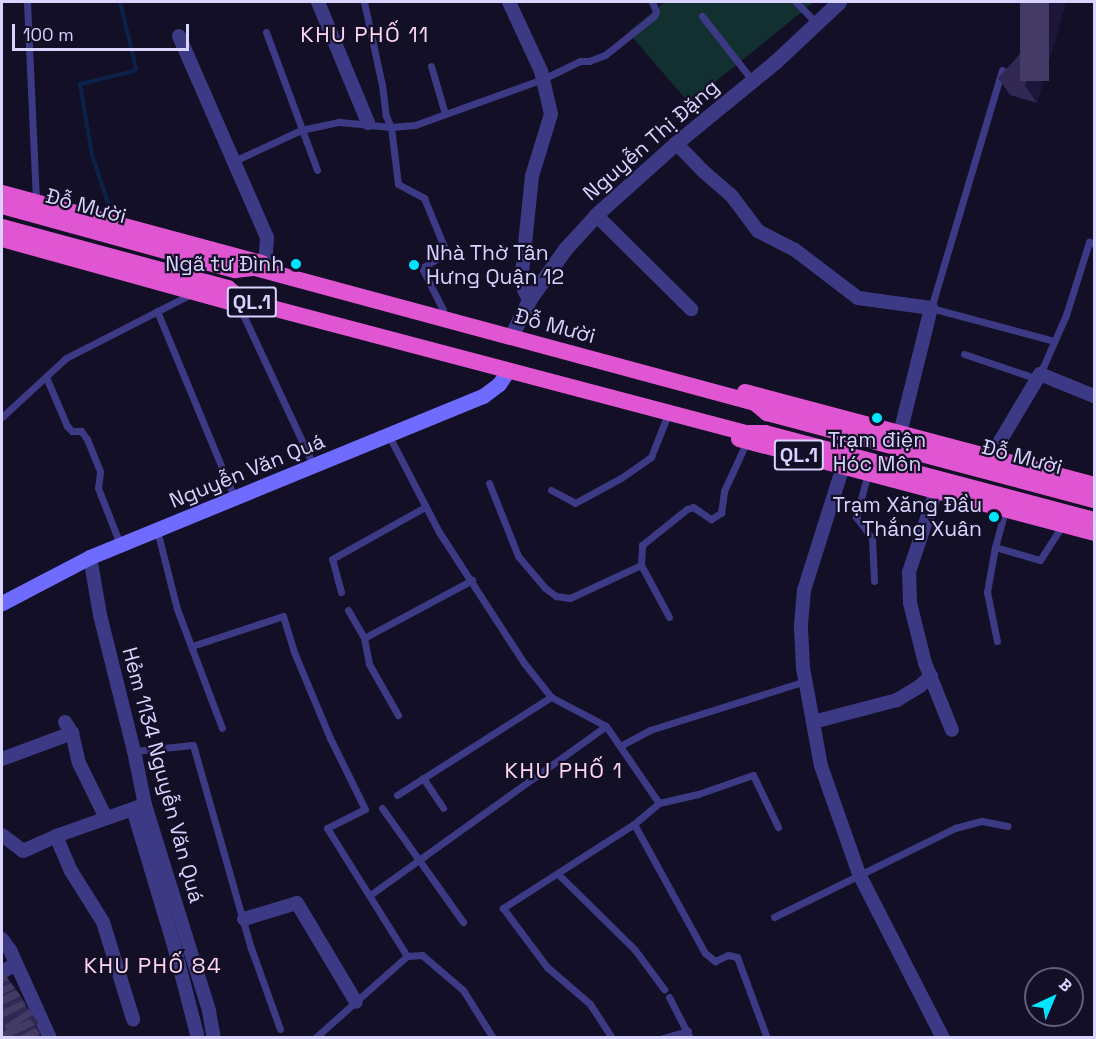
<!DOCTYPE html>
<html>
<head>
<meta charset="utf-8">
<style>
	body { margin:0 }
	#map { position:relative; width:1096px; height:1039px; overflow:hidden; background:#130f26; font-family:"Space Grotesk",sans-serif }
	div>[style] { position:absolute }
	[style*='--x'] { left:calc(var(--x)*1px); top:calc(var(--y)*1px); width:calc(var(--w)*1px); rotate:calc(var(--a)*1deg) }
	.green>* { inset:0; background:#12302f }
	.stream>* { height:4px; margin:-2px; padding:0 2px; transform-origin:2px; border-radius:2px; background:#0c2248 }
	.service>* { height:7px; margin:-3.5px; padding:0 3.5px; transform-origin:3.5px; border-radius:3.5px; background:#3d3a85 }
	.minor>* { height:14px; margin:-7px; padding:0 7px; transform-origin:7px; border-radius:7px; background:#3d3a85 }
	.tertiary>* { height:15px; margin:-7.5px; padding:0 7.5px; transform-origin:7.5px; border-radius:7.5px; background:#3d3a85 }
	.secondary>* { height:15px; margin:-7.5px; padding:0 7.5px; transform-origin:7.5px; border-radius:7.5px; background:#6f6bff }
	.trunk>* { height:16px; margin:-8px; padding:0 8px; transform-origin:8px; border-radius:8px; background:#e055d1 }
	.wall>* { inset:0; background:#312854 }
	.shaded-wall>* { inset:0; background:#1d163a }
	.building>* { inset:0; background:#433a66; transform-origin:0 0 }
	.dots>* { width:16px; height:16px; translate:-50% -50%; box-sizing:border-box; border:3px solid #130f26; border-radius:50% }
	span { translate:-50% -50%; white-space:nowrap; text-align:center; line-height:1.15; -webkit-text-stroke:4.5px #130f26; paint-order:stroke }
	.shield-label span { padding:2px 4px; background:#130f26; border:2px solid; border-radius:4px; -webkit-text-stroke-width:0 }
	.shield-label { font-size:20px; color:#d9d4ff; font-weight:700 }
	.street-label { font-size:21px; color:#d9d4ff }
	.poi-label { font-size:21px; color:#d9d4ff }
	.left { translate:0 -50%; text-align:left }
	.right { translate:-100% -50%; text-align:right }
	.neighbourhood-label { font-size:22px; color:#ffd6f0; letter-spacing:1.5px }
	.frame { position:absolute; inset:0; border:3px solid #d9d4ff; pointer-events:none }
	.north { position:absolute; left:1024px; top:967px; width:60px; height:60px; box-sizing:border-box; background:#130f26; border:2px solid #625e7d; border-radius:50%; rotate:44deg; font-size:16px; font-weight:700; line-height:24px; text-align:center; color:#d9d4ff }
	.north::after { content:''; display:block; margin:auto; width:21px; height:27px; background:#00e5ff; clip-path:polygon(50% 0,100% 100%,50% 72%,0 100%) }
	.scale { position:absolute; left:12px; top:24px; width:177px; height:27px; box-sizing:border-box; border:3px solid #d9d4ff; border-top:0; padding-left:8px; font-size:18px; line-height:21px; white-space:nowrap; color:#d9d4ff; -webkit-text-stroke:4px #130f26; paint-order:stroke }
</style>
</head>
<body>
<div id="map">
	<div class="green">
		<i style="clip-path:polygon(665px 2px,814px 2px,689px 103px,628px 32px)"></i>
	</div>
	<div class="stream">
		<i style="--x:108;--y:203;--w:51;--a:-108.4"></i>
		<i style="--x:92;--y:155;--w:72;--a:-99.6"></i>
		<i style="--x:80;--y:84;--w:56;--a:-13.5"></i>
		<i style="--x:134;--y:71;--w:4;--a:-56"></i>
		<i style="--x:136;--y:68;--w:68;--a:-103.6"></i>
	</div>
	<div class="service">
		<i style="--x:27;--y:2;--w:200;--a:87.4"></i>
		<i style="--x:364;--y:2;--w:85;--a:77.8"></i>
		<i style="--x:382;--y:85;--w:31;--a:83"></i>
		<i style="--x:386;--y:116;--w:12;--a:66"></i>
		<i style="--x:391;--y:127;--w:57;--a:83"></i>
		<i style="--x:398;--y:184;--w:30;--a:28"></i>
		<i style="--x:424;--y:198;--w:55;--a:67.6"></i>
		<i style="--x:445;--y:249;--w:9;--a:122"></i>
		<i style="--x:440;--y:257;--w:21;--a:149"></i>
		<i style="--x:422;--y:268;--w:47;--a:63.4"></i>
		<i style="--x:443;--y:310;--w:8;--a:90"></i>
		<i style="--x:796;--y:2;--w:30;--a:46"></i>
		<i style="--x:702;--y:16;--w:81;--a:52"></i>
		<i style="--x:266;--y:32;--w:147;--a:69.7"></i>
		<i style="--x:431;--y:66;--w:50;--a:73.7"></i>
		<i style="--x:1002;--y:70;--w:248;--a:106.6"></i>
		<i style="--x:931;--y:308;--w:127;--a:15"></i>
		<i style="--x:234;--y:161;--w:74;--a:-24.8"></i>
		<i style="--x:301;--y:130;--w:40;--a:-12"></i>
		<i style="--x:340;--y:122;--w:51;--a:5.6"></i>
		<i style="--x:391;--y:127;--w:24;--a:-5"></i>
		<i style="--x:415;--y:125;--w:136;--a:-19.8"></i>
		<i style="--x:543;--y:79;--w:41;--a:-25.9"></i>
		<i style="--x:580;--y:61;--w:9;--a:0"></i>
		<i style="--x:589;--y:61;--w:17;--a:-21"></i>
		<i style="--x:605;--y:55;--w:63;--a:-38.5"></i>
		<i style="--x:654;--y:16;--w:5;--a:-68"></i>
		<i style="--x:656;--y:11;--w:10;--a:-114"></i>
		<i style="--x:239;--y:306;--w:178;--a:65"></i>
		<i style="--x:157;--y:311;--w:204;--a:67.5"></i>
		<i style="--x:964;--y:354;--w:78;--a:18.7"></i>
		<i style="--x:1040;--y:374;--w:64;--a:-66.2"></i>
		<i style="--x:1066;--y:315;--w:77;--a:-72.5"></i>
		<i style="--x:1089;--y:242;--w:5;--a:22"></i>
		<i style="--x:46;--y:377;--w:53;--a:66.8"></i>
		<i style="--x:67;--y:426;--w:7;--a:45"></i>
		<i style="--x:72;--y:431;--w:9;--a:0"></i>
		<i style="--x:81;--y:431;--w:10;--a:53"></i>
		<i style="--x:87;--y:439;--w:35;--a:68"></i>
		<i style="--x:100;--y:472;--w:16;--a:97"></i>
		<i style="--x:98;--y:488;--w:60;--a:68.6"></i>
		<i style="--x:2;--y:417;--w:87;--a:-42.7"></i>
		<i style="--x:66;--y:358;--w:138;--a:-27.1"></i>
		<i style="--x:389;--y:436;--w:108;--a:62.5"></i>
		<i style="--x:439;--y:532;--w:156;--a:57"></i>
		<i style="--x:524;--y:663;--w:43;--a:51.5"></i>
		<i style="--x:551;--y:697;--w:62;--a:27.8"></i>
		<i style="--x:868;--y:473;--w:46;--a:105.3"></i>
		<i style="--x:856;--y:517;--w:26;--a:53"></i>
		<i style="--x:872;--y:538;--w:43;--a:87.3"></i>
		<i style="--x:489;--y:483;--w:79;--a:68.3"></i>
		<i style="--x:518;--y:556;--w:42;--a:49.8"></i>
		<i style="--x:545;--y:588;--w:14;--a:36"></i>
		<i style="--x:556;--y:596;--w:14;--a:8"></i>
		<i style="--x:570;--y:598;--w:78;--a:-24.9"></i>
		<i style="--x:641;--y:565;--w:20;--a:-87"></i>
		<i style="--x:642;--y:545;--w:58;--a:-38.7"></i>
		<i style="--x:687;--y:509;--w:6;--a:-18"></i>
		<i style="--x:693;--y:507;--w:22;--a:34"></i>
		<i style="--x:711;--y:519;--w:12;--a:-31"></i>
		<i style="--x:721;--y:513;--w:22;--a:-82"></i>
		<i style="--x:724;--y:491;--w:55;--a:-65.3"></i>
		<i style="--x:551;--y:490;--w:27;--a:28"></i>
		<i style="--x:575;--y:503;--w:52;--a:-28.5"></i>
		<i style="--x:621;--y:478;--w:37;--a:-35"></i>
		<i style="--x:651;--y:457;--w:41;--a:-68.5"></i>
		<i style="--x:1005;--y:510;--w:38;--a:105"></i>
		<i style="--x:995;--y:547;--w:47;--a:16.1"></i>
		<i style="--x:1040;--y:560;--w:40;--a:-57.1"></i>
		<i style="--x:157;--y:530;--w:81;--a:75.8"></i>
		<i style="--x:177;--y:609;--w:127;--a:69.3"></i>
		<i style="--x:995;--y:547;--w:46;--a:100.1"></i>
		<i style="--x:987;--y:592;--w:50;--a:78.5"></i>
		<i style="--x:641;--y:565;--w:59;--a:61.7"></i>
		<i style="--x:341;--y:592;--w:34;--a:-105"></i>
		<i style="--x:332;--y:559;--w:107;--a:-29.2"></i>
		<i style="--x:348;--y:610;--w:32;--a:60"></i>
		<i style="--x:364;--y:638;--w:26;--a:79"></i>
		<i style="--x:369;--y:664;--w:59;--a:60.4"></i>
		<i style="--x:364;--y:638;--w:123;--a:-28.2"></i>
		<i style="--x:192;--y:646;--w:96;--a:-18.2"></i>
		<i style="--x:283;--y:616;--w:38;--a:73"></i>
		<i style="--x:294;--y:652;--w:93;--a:67.3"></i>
		<i style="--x:330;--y:738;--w:79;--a:63.8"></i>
		<i style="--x:365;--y:809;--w:42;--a:153.4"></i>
		<i style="--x:327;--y:828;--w:151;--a:58"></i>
		<i style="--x:407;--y:956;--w:123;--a:138.3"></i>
		<i style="--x:620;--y:746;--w:34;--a:-28"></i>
		<i style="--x:650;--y:730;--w:163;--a:-17.5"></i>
		<i style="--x:134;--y:751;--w:59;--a:-5.8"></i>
		<i style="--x:193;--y:745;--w:211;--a:74.1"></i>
		<i style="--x:251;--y:948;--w:86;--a:70.3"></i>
		<i style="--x:423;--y:778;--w:36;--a:56"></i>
		<i style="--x:397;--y:795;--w:183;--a:-32.5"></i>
		<i style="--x:659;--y:803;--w:40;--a:-13"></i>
		<i style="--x:698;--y:794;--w:58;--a:-19.1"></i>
		<i style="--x:753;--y:775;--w:58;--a:64.3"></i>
		<i style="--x:382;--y:808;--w:140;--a:54.6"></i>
		<i style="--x:634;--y:824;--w:147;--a:61.2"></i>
		<i style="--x:705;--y:953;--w:13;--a:39"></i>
		<i style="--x:715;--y:961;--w:14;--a:-25"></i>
		<i style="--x:728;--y:955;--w:9;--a:13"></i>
		<i style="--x:737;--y:957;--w:86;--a:69.7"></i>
		<i style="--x:558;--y:874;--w:108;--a:44.6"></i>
		<i style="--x:635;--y:950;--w:49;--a:53.4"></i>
		<i style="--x:370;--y:895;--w:290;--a:-35.6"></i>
		<i style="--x:606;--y:726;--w:93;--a:55.5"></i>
		<i style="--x:659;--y:803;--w:33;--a:140"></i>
		<i style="--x:634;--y:824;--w:156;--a:147.3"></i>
		<i style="--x:503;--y:908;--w:74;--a:53.3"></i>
		<i style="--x:547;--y:967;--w:57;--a:40.7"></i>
		<i style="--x:590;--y:1004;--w:40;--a:57.1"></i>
		<i style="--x:774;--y:917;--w:202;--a:-26.2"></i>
		<i style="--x:955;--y:828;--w:28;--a:-15"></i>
		<i style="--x:982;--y:821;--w:26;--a:11"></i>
		<i style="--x:407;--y:956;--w:15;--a:-4"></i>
		<i style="--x:422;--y:955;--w:54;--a:40.5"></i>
		<i style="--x:463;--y:990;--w:57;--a:58"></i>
		<i style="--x:669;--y:997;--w:46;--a:62.9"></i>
		<i style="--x:663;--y:1038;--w:26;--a:-16"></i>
	</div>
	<div class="minor">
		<i style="--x:318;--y:2;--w:131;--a:67.5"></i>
		<i style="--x:509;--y:2;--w:76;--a:65.1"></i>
		<i style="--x:541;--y:71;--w:44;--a:76.9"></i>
		<i style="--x:551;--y:114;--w:65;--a:107"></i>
		<i style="--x:532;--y:176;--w:108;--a:95.9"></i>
		<i style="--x:521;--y:283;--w:19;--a:65"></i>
		<i style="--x:179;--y:36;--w:219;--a:66.4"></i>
		<i style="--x:267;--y:237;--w:27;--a:94"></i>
		<i style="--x:676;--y:143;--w:39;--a:46"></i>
		<i style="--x:703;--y:171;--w:37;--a:41"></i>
		<i style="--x:731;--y:195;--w:45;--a:53.1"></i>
		<i style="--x:758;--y:231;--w:42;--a:27.2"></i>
		<i style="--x:795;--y:250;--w:79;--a:37.3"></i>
		<i style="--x:858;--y:298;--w:74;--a:7.8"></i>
		<i style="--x:931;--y:308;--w:129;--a:103.9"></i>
		<i style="--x:596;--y:215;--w:134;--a:44.7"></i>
		<i style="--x:846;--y:457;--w:139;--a:107.5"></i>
		<i style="--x:804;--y:590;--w:38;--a:95"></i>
		<i style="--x:801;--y:628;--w:40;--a:87.1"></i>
		<i style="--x:803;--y:668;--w:100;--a:79.6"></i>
		<i style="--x:821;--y:766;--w:114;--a:70.6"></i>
		<i style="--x:859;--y:874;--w:184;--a:62.9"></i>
		<i style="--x:990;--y:458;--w:98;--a:-59.2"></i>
		<i style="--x:1040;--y:374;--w:58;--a:22.2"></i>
		<i style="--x:936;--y:491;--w:85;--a:108.4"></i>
		<i style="--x:909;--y:572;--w:31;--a:88"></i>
		<i style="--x:910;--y:603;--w:62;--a:76"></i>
		<i style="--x:925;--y:663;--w:72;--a:68.1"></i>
		<i style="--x:90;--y:557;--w:59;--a:80.2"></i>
		<i style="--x:100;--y:615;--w:140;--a:76"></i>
		<i style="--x:134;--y:751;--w:55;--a:78.5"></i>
		<i style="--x:145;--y:805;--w:216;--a:72.7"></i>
		<i style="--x:209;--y:1011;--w:27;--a:80"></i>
		<i style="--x:65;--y:722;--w:13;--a:58"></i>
		<i style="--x:72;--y:733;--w:31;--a:77"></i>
		<i style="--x:79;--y:763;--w:61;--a:63.9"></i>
		<i style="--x:813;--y:722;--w:87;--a:-14.7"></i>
		<i style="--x:897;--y:700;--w:27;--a:-31"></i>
		<i style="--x:920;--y:686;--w:15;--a:-42"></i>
		<i style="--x:2;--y:759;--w:75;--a:-20.4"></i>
		<i style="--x:133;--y:809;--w:139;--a:73.3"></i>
		<i style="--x:173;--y:942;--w:95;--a:75.4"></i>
		<i style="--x:2;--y:835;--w:26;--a:37"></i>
		<i style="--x:23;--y:851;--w:36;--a:-24"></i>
		<i style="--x:56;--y:836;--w:38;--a:67"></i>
		<i style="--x:71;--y:871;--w:60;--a:57.9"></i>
		<i style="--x:103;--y:922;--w:102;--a:72.8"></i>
		<i style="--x:56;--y:836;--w:90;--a:-19.4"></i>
		<i style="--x:244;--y:919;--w:55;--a:-16.8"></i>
		<i style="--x:297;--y:903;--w:115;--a:59.2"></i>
		<i style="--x:2;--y:939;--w:14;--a:54"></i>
		<i style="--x:10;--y:950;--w:97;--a:65.6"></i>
		<i style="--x:2;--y:972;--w:16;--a:-30"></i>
	</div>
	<div class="tertiary">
		<i style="--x:514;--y:330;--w:34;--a:-63"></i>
		<i style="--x:529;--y:300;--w:62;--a:-54.8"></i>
		<i style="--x:565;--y:249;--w:50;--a:-47.4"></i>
		<i style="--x:599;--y:212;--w:103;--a:-41.9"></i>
		<i style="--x:676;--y:143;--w:128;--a:-39.3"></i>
		<i style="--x:775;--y:62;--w:88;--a:-43.2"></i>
	</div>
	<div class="secondary">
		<i style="--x:2;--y:603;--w:99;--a:-27.6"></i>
		<i style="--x:90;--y:557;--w:425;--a:-22.3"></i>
		<i style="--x:483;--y:396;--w:20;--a:-37"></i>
		<i style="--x:499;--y:384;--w:11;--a:-56"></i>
	</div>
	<div class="trunk">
		<i style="--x:2;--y:193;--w:269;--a:15.1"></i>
		<i style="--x:2;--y:206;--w:242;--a:15.4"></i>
		<i style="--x:235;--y:270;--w:20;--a:-6"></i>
		<i style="--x:255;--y:268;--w:518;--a:15.11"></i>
		<i style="--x:755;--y:403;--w:16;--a:40"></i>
		<i style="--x:767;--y:413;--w:338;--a:14.9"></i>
		<i style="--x:2;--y:227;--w:234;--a:15.1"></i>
		<i style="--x:228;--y:288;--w:18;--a:41"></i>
		<i style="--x:242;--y:300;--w:521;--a:14.78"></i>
		<i style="--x:746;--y:433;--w:19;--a:0"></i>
		<i style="--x:765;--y:433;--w:340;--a:14.8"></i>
		<i style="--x:2;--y:239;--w:254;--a:15.5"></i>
		<i style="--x:745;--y:392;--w:361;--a:14.9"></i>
		<i style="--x:739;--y:439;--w:367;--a:14.8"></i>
	</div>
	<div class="wall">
		<i style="clip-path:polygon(1065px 4px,1037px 103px,1010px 95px,998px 78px)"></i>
		<i style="clip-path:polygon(2px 975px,9px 980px,26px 1004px,25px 1005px,39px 1023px,35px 1025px,41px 1033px,39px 1034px,42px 1038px,2px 1038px)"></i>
	</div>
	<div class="shaded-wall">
		<i style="clip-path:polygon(1049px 2px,1063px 2px,1065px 4px,1037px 103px,1025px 86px)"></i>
	</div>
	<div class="building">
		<i style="left:1020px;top:2px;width:29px;height:79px"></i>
		<i style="clip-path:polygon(5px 974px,9px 980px,2px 983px,2px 975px)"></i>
		<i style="clip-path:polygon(11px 983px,15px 988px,2px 995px,2px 987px)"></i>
		<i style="clip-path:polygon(16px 990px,21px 996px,2px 1005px,2px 997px)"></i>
		<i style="clip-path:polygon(22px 1001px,26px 1006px,2px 1018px,2px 1010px)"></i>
		<i style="left:29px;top:1009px;width:7px;height:30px;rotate:56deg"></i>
		<i style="clip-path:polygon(30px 1019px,35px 1025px,7px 1038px,2px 1038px,2px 1032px)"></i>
		<i style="clip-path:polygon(35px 1028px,40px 1034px,33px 1038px,16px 1038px)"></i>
	</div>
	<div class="dots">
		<i style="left:296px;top:264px;background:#00e5ff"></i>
		<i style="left:414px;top:265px;background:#00e5ff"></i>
		<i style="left:877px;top:418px;background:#00e5ff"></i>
		<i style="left:994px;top:517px;background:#00e5ff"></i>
	</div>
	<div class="shield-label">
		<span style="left:252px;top:302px">QL.1</span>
		<span style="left:799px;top:455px">QL.1</span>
	</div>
	<div class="street-label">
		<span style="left:651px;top:140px;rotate:-41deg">Nguyễn Thị Đặng</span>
		<span style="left:86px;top:206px;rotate:15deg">Đỗ Mười</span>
		<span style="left:555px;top:326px;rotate:15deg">Đỗ Mười</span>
		<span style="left:1022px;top:457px;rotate:15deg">Đỗ Mười</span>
		<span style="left:247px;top:471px;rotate:-22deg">Nguyễn Văn Quá</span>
		<span style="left:163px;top:775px;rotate:75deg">Hẻm 1134 Nguyễn Văn Quá</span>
	</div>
	<div class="poi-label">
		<span class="left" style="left:426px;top:265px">Nhà Thờ Tân<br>Hưng Quận 12</span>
		<span class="right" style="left:284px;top:264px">Ngã tư Đình</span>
		<span style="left:877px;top:452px">Trạm điện<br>Hóc Môn</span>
		<span class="right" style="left:982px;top:517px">Trạm Xăng Đầu<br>Thắng Xuân</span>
	</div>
	<div class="neighbourhood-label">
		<span style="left:365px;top:35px">KHU PHỐ 11</span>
		<span style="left:564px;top:771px">KHU PHỐ 1</span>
		<span style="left:153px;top:966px">KHU PHỐ 84</span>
	</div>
	<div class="frame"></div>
	<div class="north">B</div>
	<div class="scale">100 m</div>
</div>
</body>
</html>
